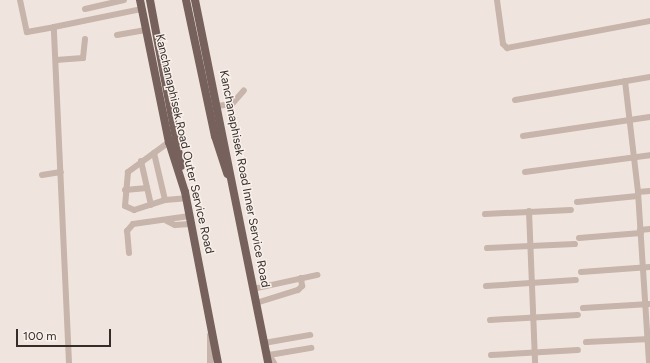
<!DOCTYPE html>
<html>
<head>
<meta charset="utf-8">
<style>
	body { margin:0 }
	#map { position:relative; width:650px; height:363px; overflow:hidden; background:#f0e5de; font-family:Figtree,sans-serif }
	div>[style] { position:absolute }
	[style*='--x'] { left:calc(var(--x)*1px); top:calc(var(--y)*1px); width:calc(var(--w)*1px); rotate:calc(var(--a)*1deg) }
	.minor>* { height:6px; margin:-3px; padding:0 3px; transform-origin:3px; border-radius:3px; background:#c7b4ab }
	.major>* { height:8px; margin:-4px; padding:0 4px; transform-origin:4px; border-radius:4px; background:#76615c }
	span { translate:-50% -50%; white-space:nowrap; text-align:center; line-height:1.15; -webkit-text-stroke:3px #f8f0ea; paint-order:stroke }
	.street-label { font-size:12px; color:#362c2a }
	.scale { position:absolute; left:16px; top:329px; width:95px; height:18px; box-sizing:border-box; border:2px solid #362c2a; border-top:0; padding-left:5px; font-size:12px; line-height:14px; white-space:nowrap; color:#362c2a; -webkit-text-stroke:3px #f8f0ea; paint-order:stroke }
</style>
</head>
<body>
<div id="map">
	<div class="minor">
		<i style="--x:20;--y:0;--w:33;--a:78"></i>
		<i style="--x:27;--y:32;--w:27;--a:-10"></i>
		<i style="--x:497;--y:0;--w:44;--a:82.2"></i>
		<i style="--x:503;--y:44;--w:6;--a:45"></i>
		<i style="--x:507;--y:48;--w:146;--a:-10.7"></i>
		<i style="--x:85;--y:9;--w:40;--a:-13"></i>
		<i style="--x:117;--y:35;--w:29;--a:-10"></i>
		<i style="--x:56;--y:60;--w:27;--a:-4"></i>
		<i style="--x:83;--y:58;--w:19;--a:-84"></i>
		<i style="--x:625;--y:81;--w:112;--a:83.3"></i>
		<i style="--x:638;--y:192;--w:171;--a:86.3"></i>
		<i style="--x:515;--y:100;--w:137;--a:-9.7"></i>
		<i style="--x:217;--y:106;--w:15;--a:-8"></i>
		<i style="--x:232;--y:104;--w:18;--a:-49"></i>
		<i style="--x:523;--y:136;--w:128;--a:-8.5"></i>
		<i style="--x:169;--y:142;--w:51;--a:143.8"></i>
		<i style="--x:128;--y:172;--w:34;--a:95"></i>
		<i style="--x:125;--y:206;--w:10;--a:24"></i>
		<i style="--x:134;--y:210;--w:33;--a:-18"></i>
		<i style="--x:165;--y:200;--w:21;--a:-5"></i>
		<i style="--x:154;--y:153;--w:48;--a:76.8"></i>
		<i style="--x:141;--y:161;--w:45;--a:77.2"></i>
		<i style="--x:525;--y:172;--w:126;--a:-7.7"></i>
		<i style="--x:42;--y:175;--w:19;--a:-9"></i>
		<i style="--x:125;--y:190;--w:22;--a:-5"></i>
		<i style="--x:638;--y:192;--w:12;--a:-5"></i>
		<i style="--x:577;--y:202;--w:61;--a:-5.6"></i>
		<i style="--x:529;--y:211;--w:152;--a:87.7"></i>
		<i style="--x:485;--y:214;--w:86;--a:-2.7"></i>
		<i style="--x:167;--y:221;--w:9;--a:27"></i>
		<i style="--x:175;--y:225;--w:15;--a:-4"></i>
		<i style="--x:640;--y:230;--w:10;--a:-6"></i>
		<i style="--x:579;--y:238;--w:62;--a:-4.6"></i>
		<i style="--x:487;--y:248;--w:88;--a:-2.6"></i>
		<i style="--x:129;--y:253;--w:22;--a:-95"></i>
		<i style="--x:127;--y:231;--w:9;--a:-49"></i>
		<i style="--x:133;--y:224;--w:57;--a:-8.1"></i>
		<i style="--x:581;--y:272;--w:69;--a:-4.1"></i>
		<i style="--x:486;--y:286;--w:90;--a:-3.8"></i>
		<i style="--x:253;--y:289;--w:66;--a:-12.3"></i>
		<i style="--x:256;--y:303;--w:44;--a:-17.2"></i>
		<i style="--x:298;--y:290;--w:6;--a:-45"></i>
		<i style="--x:302;--y:286;--w:8;--a:-97"></i>
		<i style="--x:583;--y:308;--w:67;--a:-3.4"></i>
		<i style="--x:490;--y:320;--w:88;--a:-3.3"></i>
		<i style="--x:586;--y:342;--w:64;--a:-2.7"></i>
		<i style="--x:264;--y:343;--w:47;--a:-9.9"></i>
		<i style="--x:268;--y:353;--w:12;--a:59"></i>
		<i style="--x:269;--y:355;--w:43;--a:-9.5"></i>
		<i style="--x:491;--y:355;--w:87;--a:-3.3"></i>
		<i style="--x:69;--y:363;--w:336;--a:-92.6"></i>
		<i style="--x:54;--y:27;--w:90;--a:-11.6"></i>
		<i style="--x:210;--y:363;--w:28;--a:-90"></i>
	</div>
	<div class="major">
		<i style="--x:140;--y:0;--w:145;--a:78.5"></i>
		<i style="--x:169;--y:142;--w:52;--a:72.3"></i>
		<i style="--x:185;--y:192;--w:174;--a:79.1"></i>
		<i style="--x:150;--y:0;--w:169;--a:79.4"></i>
		<i style="--x:186;--y:0;--w:139;--a:78"></i>
		<i style="--x:215;--y:136;--w:40;--a:72"></i>
		<i style="--x:195;--y:0;--w:370;--a:78.6"></i>
	</div>
	<div class="street-label">
		<span style="left:184px;top:144px;rotate:77deg">Kanchanaphisek Road Outer Service Road</span>
		<span style="left:244px;top:179px;rotate:79deg">Kanchanaphisek Road Inner Service Road</span>
	</div>
	<div class="scale">100 m</div>
</div>
</body>
</html>
